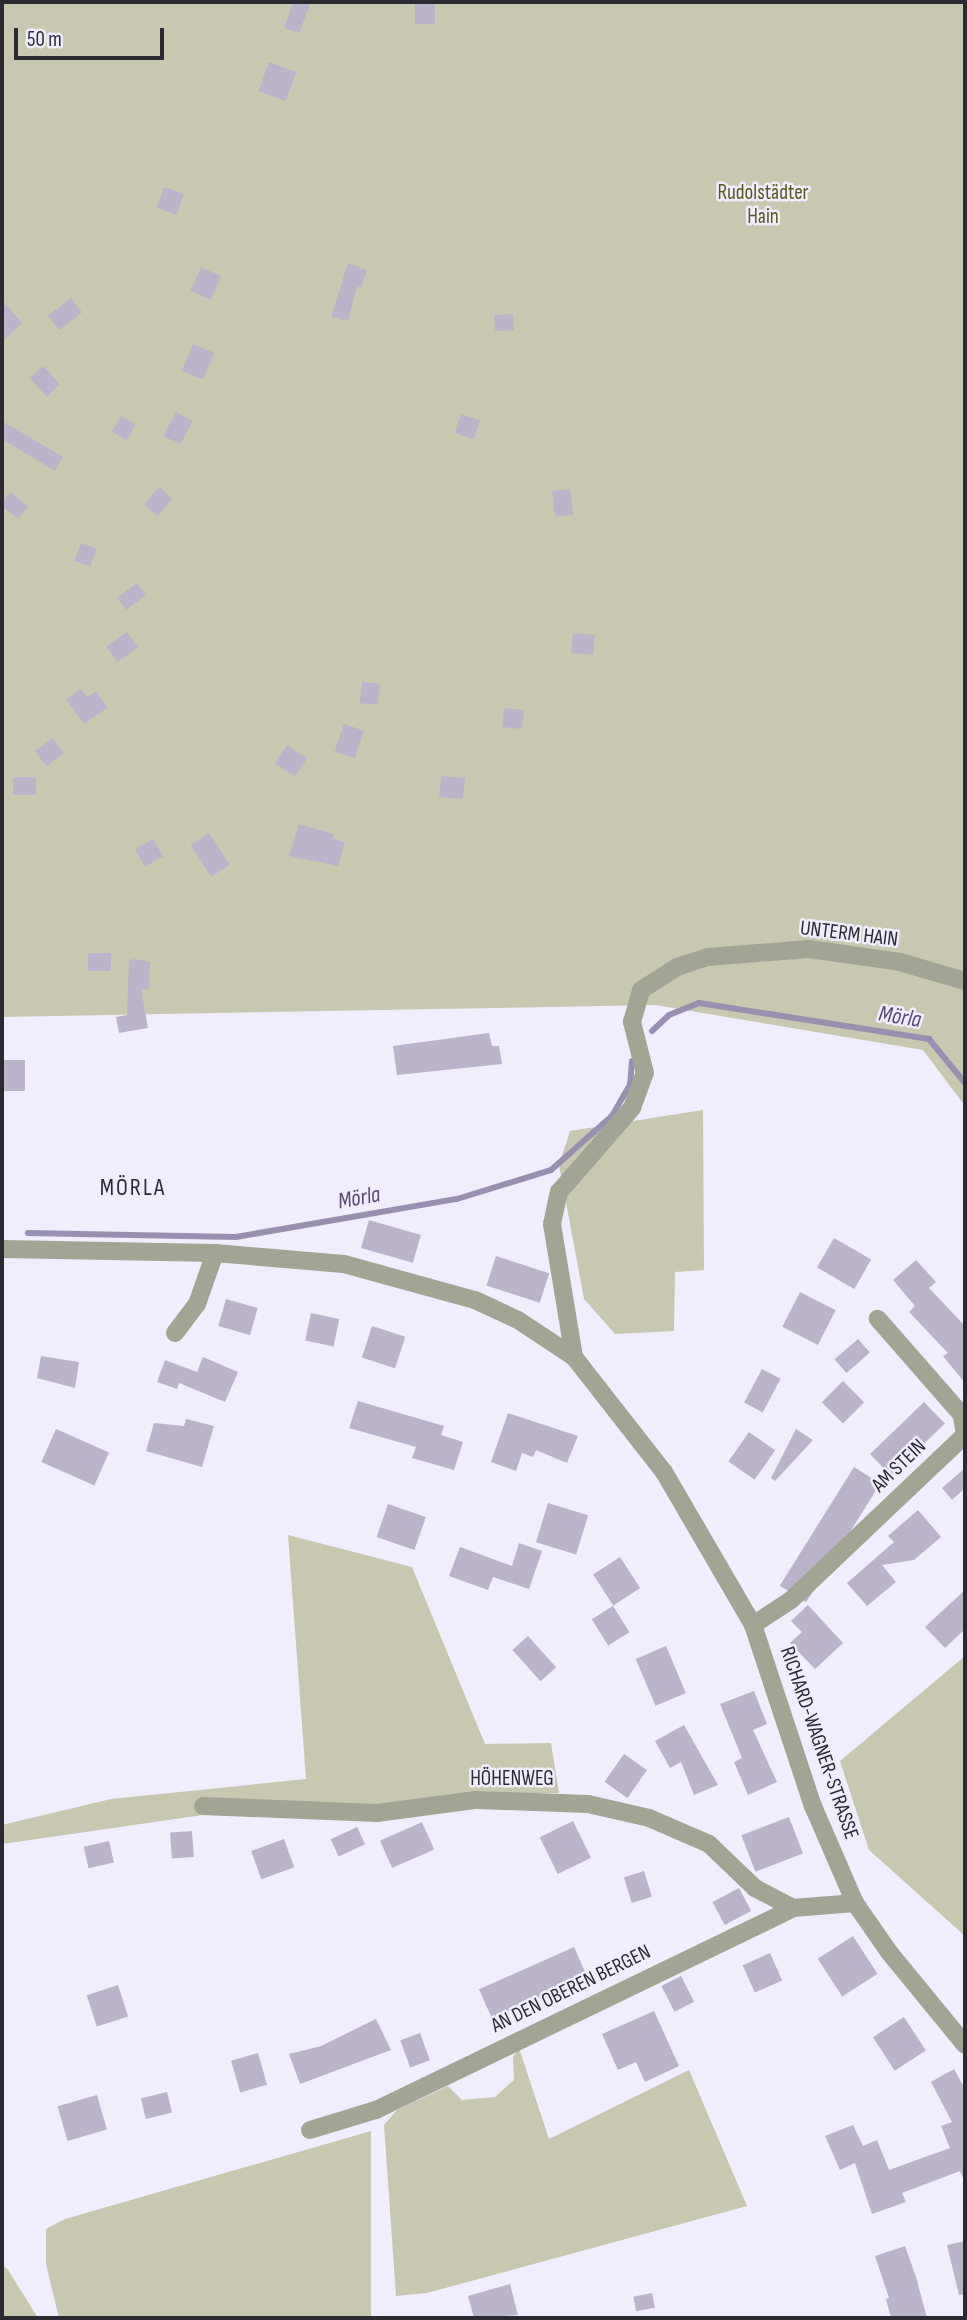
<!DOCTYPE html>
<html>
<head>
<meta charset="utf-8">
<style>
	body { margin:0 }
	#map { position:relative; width:967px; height:2320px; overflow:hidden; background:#f1edfc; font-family:"Sofia Sans Condensed",sans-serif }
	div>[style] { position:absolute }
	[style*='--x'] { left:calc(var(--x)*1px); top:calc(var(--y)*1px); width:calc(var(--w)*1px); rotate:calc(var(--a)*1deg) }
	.green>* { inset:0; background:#c7c8af }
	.stream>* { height:6px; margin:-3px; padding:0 3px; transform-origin:3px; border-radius:3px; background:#998fb1 }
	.building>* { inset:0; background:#bab3ca; transform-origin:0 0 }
	.minor>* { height:18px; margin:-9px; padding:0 9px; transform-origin:9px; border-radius:9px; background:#a3a494 }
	span { translate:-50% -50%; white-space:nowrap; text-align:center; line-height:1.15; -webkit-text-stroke:5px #f1edfc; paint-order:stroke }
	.park-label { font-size:21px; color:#59581c }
	.street-label { font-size:21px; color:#2c2932 }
	.water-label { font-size:23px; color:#584778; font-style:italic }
	.quarter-label { font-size:24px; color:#2c2932; letter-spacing:2px }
	.frame { position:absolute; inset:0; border:4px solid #2c2932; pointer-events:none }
	.scale { position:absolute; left:14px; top:28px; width:150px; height:32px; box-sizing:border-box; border:4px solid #2c2932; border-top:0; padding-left:9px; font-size:21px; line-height:24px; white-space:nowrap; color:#2c2932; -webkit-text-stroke:5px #f1edfc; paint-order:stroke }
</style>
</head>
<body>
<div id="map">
	<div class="green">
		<i style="clip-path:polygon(2px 2px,965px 2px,965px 1106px,923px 1050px,655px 1005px,2px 1017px)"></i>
		<i style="clip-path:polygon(703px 1110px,704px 1270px,675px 1272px,674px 1331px,615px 1334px,584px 1299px,559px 1165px,570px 1131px)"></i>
		<i style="clip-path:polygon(288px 1535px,412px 1567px,485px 1744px,551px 1743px,559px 1793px,469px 1794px,358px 1806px,210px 1814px,2px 1844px,2px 1825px,111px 1799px,306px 1779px)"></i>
		<i style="clip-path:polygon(965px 1656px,965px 1936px,869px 1850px,840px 1761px)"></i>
		<i style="clip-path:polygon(519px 2048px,549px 2139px,689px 2070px,747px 2206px,427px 2293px,396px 2296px,384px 2125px,397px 2110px,448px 2086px,462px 2100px,495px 2097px,514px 2080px,513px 2057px)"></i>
		<i style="clip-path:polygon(371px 2131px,371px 2318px,59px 2318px,46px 2264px,46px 2229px,65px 2219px)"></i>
		<i style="clip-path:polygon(2px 2264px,8px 2270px,38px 2318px,2px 2318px)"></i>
	</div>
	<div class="stream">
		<i style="--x:652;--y:1031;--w:23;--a:-43"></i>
		<i style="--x:669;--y:1015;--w:32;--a:-22"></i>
		<i style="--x:699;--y:1003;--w:233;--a:8.9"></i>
		<i style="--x:929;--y:1039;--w:57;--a:50.7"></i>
		<i style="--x:28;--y:1233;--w:208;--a:1.1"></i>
		<i style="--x:236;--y:1237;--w:224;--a:-9.8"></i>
		<i style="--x:457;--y:1199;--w:98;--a:-17.1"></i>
		<i style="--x:551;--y:1170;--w:81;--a:-41.5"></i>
		<i style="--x:612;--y:1116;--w:36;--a:-60"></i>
		<i style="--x:630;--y:1085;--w:24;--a:-85"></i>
	</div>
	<div class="building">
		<i style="clip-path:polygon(293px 2px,311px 2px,299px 33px,284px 28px)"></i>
		<i style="left:415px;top:2px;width:20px;height:22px"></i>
		<i style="left:269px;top:62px;width:29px;height:31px;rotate:20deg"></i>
		<i style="left:164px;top:187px;width:21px;height:22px;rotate:19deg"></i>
		<i style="clip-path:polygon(348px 263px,367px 270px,361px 288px,357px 286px,348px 321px,331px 317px)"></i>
		<i style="left:201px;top:267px;width:22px;height:26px;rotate:24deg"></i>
		<i style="left:71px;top:298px;width:18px;height:29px;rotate:52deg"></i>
		<i style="clip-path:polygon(2px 300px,22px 323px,2px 342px)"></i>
		<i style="left:513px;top:314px;width:16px;height:19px;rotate:86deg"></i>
		<i style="left:193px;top:344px;width:23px;height:29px;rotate:23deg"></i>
		<i style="left:43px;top:366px;width:25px;height:18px;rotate:47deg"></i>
		<i style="left:176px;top:412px;width:19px;height:27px;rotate:28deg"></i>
		<i style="left:461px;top:414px;width:20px;height:20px;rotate:18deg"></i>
		<i style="left:121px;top:416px;width:17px;height:18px;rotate:31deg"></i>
		<i style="clip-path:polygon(2px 421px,63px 457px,55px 471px,2px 439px)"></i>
		<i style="left:159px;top:487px;width:18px;height:23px;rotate:41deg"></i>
		<i style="left:570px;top:489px;width:26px;height:18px;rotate:83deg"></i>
		<i style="left:10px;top:492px;width:23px;height:16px;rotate:38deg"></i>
		<i style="left:81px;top:543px;width:17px;height:19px;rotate:21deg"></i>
		<i style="left:137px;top:583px;width:15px;height:25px;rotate:53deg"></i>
		<i style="left:127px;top:632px;width:19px;height:25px;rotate:55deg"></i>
		<i style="left:573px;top:633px;width:22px;height:20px;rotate:5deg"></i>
		<i style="left:362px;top:682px;width:18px;height:21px;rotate:6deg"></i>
		<i style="clip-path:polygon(81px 689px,87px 697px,96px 691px,107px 708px,84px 724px,66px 699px)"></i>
		<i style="left:504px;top:708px;width:20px;height:19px;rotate:6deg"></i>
		<i style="left:344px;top:724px;width:21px;height:29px;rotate:19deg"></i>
		<i style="left:53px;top:738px;width:19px;height:22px;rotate:54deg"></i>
		<i style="left:287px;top:745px;width:24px;height:22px;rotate:33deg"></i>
		<i style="left:441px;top:776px;width:24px;height:21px;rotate:5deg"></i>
		<i style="left:13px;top:777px;width:23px;height:18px"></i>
		<i style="clip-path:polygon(299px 824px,334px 834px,333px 839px,345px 842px,338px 866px,289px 856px)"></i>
		<i style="left:209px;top:833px;width:38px;height:22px;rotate:57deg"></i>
		<i style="left:153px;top:839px;width:20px;height:21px;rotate:60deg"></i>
		<i style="left:88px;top:953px;width:23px;height:18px"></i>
		<i style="clip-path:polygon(136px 959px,150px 962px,149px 989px,141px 989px,148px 1028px,119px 1033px,116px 1017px,127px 1015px,129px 960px)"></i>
		<i style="clip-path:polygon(489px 1033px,492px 1046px,499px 1046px,502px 1064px,397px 1075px,393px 1046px)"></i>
		<i style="left:2px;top:1060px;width:23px;height:31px"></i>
		<i style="left:369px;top:1220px;width:54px;height:29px;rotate:16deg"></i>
		<i style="left:834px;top:1238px;width:43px;height:34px;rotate:30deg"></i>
		<i style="left:496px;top:1256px;width:56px;height:31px;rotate:18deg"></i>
		<i style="clip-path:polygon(916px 1260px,936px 1282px,929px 1288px,965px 1326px,965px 1383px,943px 1356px,948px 1353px,909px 1312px,915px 1306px,893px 1280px)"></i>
		<i style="left:800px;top:1292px;width:40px;height:39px;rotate:27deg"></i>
		<i style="left:226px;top:1299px;width:33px;height:28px;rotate:16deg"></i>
		<i style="left:311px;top:1313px;width:29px;height:28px;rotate:12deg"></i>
		<i style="left:372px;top:1326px;width:35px;height:33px;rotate:18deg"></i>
		<i style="left:858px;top:1339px;width:18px;height:31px;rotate:49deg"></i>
		<i style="clip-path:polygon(41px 1356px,79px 1362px,75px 1388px,37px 1378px)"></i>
		<i style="clip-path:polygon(203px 1357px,238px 1372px,225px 1402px,179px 1383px,177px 1389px,157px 1382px,165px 1360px,197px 1372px)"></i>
		<i style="left:762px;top:1369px;width:21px;height:38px;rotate:28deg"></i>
		<i style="left:843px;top:1381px;width:30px;height:30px;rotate:45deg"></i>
		<i style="clip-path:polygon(358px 1401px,444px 1426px,441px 1435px,463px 1442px,454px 1470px,412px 1458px,416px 1447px,349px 1428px)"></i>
		<i style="left:924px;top:1402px;width:30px;height:75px;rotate:46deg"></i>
		<i style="clip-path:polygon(508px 1413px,578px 1436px,567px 1463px,536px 1450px,533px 1457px,522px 1453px,516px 1471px,491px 1462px)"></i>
		<i style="clip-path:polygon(186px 1419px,214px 1426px,202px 1467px,146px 1451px,154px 1423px,184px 1426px)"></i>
		<i style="left:56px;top:1429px;width:58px;height:36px;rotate:24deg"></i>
		<i style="clip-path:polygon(796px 1429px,813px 1440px,775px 1481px,771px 1478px)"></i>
		<i style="left:749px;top:1432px;width:32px;height:36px;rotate:35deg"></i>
		<i style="left:854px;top:1467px;width:31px;height:140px;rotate:32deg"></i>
		<i style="clip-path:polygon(965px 1468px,965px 1488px,952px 1500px,942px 1488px)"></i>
		<i style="left:548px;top:1503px;width:42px;height:41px;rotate:17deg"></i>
		<i style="left:388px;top:1504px;width:40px;height:35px;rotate:19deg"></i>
		<i style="clip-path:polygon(918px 1510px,941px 1537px,914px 1560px,882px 1565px,896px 1582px,867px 1606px,847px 1583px,894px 1542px,888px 1536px)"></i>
		<i style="clip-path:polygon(519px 1543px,542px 1551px,529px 1589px,493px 1577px,488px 1590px,449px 1576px,460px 1547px,512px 1566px)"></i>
		<i style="left:620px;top:1557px;width:37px;height:32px;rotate:57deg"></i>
		<i style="clip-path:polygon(965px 1590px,965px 1629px,945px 1648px,925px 1627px)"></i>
		<i style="clip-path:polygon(808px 1605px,843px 1643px,815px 1669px,790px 1643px,802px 1632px,791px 1621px)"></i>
		<i style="left:613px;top:1606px;width:31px;height:25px;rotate:58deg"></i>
		<i style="left:528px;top:1636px;width:42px;height:21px;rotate:48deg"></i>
		<i style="left:666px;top:1646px;width:51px;height:33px;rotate:67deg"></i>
		<i style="clip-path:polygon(754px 1691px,767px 1724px,753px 1730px,777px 1782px,748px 1795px,734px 1762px,742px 1758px,720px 1704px)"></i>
		<i style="clip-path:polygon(684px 1725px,718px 1785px,694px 1795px,681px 1762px,670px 1768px,655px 1741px)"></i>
		<i style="left:624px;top:1754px;width:28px;height:34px;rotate:35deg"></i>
		<i style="left:789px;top:1817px;width:39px;height:51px;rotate:69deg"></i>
		<i style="left:573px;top:1821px;width:41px;height:37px;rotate:64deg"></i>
		<i style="left:422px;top:1822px;width:30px;height:46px;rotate:66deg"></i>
		<i style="left:357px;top:1827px;width:19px;height:29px;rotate:65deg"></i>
		<i style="left:192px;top:1831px;width:26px;height:22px;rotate:86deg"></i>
		<i style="left:284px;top:1839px;width:30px;height:35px;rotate:70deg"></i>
		<i style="left:109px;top:1841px;width:22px;height:26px;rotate:77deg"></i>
		<i style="left:644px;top:1871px;width:27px;height:21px;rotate:73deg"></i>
		<i style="left:739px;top:1888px;width:26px;height:30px;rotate:62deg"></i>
		<i style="left:853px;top:1936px;width:45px;height:42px;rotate:57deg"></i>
		<i style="left:574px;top:1947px;width:32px;height:104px;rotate:66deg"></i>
		<i style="left:770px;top:1953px;width:30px;height:30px;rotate:66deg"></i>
		<i style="left:681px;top:1976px;width:29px;height:22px;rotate:63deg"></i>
		<i style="left:118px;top:1985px;width:33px;height:33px;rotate:72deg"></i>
		<i style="clip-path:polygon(654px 2011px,679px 2066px,645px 2082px,636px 2062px,618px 2070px,602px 2034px)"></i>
		<i style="left:904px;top:2017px;width:40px;height:37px;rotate:57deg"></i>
		<i style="clip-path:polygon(376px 2019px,391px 2050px,300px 2084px,289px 2054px,321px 2046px)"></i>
		<i style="left:420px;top:2033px;width:29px;height:21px;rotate:70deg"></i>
		<i style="left:258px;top:2053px;width:33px;height:28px;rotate:74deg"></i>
		<i style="clip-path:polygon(954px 2069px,965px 2089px,965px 2183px,960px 2171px,902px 2193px,906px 2202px,872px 2214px,855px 2163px,840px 2170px,825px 2136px,853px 2125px,863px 2146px,877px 2140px,889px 2170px,950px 2148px,941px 2126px,952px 2122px,931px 2082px)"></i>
		<i style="left:167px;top:2092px;width:21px;height:27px;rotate:76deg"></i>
		<i style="left:97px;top:2095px;width:36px;height:41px;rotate:74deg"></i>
		<i style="clip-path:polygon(965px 2241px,965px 2294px,959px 2295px,947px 2245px)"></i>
		<i style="clip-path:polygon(905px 2246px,916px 2277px,927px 2318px,891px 2318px,886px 2299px,889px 2298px,875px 2256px)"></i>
		<i style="clip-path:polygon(510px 2284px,518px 2315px,474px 2318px,468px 2296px)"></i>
		<i style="left:652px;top:2293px;width:15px;height:19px;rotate:79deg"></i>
	</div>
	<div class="minor">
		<i style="--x:2;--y:1249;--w:213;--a:1.1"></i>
		<i style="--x:215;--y:1253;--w:129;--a:4.9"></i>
		<i style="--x:344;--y:1264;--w:136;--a:15.4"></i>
		<i style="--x:475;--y:1300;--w:47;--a:24.9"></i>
		<i style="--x:518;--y:1320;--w:67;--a:33.5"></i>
		<i style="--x:574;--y:1357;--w:146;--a:52"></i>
		<i style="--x:664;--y:1472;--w:177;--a:59.8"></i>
		<i style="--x:753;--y:1625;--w:191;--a:71.7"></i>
		<i style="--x:813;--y:1806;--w:106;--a:66.6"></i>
		<i style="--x:855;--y:1903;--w:60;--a:55.2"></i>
		<i style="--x:889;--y:1952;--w:120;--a:50.7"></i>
		<i style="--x:175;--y:1333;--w:36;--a:-53"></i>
		<i style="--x:197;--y:1304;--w:54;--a:-70.6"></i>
		<i style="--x:574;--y:1357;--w:135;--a:-99.4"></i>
		<i style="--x:552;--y:1224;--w:33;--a:-78"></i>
		<i style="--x:559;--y:1192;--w:111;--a:-49"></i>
		<i style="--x:632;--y:1108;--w:37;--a:-70"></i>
		<i style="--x:645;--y:1073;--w:53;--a:-104.3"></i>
		<i style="--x:632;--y:1022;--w:33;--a:-74"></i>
		<i style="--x:641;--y:990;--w:43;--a:-32.6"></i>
		<i style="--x:677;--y:967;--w:33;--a:-18"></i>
		<i style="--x:708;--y:957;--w:101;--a:-4.5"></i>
		<i style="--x:809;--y:949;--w:92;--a:8.1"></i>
		<i style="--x:900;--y:962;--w:68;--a:16.3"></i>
		<i style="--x:753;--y:1625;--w:45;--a:-33.3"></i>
		<i style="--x:791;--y:1600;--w:240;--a:-43.5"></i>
		<i style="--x:965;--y:1435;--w:20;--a:-99"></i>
		<i style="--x:962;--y:1415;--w:128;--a:-131.2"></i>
		<i style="--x:203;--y:1806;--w:174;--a:2.3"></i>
		<i style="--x:377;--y:1813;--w:100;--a:-7.5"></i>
		<i style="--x:476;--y:1800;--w:112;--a:2"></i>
		<i style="--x:588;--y:1804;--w:63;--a:12.9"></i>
		<i style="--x:649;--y:1818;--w:65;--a:23.4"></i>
		<i style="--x:709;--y:1844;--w:64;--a:43.7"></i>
		<i style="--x:755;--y:1888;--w:43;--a:27.8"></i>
		<i style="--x:310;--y:2130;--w:69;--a:-16.9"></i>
		<i style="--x:376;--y:2110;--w:463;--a:-25.8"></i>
		<i style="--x:793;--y:1908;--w:62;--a:-4.6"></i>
	</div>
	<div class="park-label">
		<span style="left:763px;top:205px">Rudolstädter<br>Hain</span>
	</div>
	<div class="street-label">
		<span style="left:849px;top:934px;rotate:7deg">UNTERM HAIN</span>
		<span style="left:899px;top:1466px;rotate:-44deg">AM STEIN</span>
		<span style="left:819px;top:1743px;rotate:71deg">RICHARD-WAGNER-STRASSE</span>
		<span style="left:512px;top:1779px">HÖHENWEG</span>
		<span style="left:571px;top:1989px;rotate:-26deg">AN DEN OBEREN BERGEN</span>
	</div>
	<div class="water-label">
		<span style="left:900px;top:1017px;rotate:9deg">Mörla</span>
		<span style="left:359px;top:1198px;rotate:-10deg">Mörla</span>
	</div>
	<div class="quarter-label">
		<span style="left:133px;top:1188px">MÖRLA</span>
	</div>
	<div class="frame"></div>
	<div class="scale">50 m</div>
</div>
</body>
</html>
